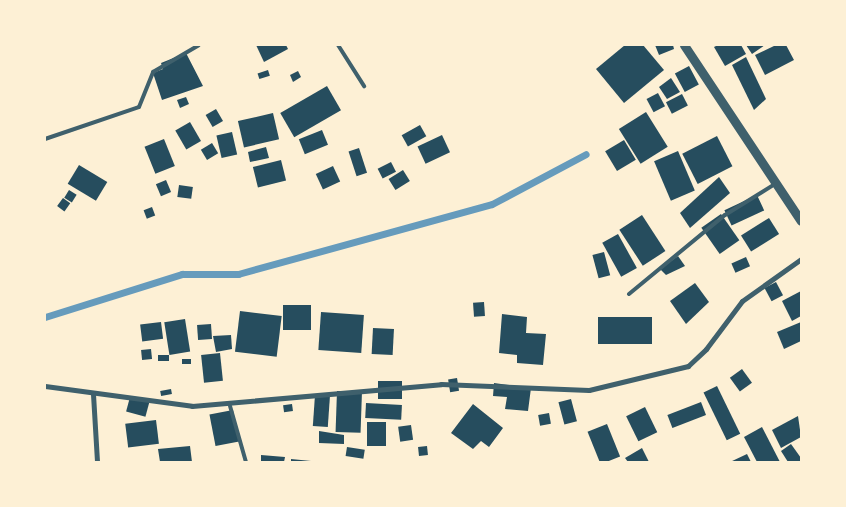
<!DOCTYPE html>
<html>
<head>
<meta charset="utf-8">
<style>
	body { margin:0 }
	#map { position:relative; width:846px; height:507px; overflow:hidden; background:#fdf0d5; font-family:"DM Sans",sans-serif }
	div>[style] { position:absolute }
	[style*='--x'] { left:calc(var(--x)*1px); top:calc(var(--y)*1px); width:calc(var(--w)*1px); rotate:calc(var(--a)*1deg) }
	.stream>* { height:7px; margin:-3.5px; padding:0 3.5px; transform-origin:3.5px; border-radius:3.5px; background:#669bbc }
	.building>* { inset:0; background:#264d5e; transform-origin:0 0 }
	.service>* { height:4px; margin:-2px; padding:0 2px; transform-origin:2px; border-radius:2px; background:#3f606c }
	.minor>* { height:5px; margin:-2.5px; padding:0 2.5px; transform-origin:2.5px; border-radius:2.5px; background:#3f606c }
	.tertiary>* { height:9px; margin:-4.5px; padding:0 4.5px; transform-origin:4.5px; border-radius:4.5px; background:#3f606c }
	span { translate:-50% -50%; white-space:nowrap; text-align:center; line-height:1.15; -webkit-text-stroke:4px #fdf0d5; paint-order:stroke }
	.frame { position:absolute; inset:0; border:46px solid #fdf0d5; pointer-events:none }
</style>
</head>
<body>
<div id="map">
	<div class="stream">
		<i style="--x:45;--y:317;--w:144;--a:-17.4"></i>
		<i style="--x:182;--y:274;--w:56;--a:0"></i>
		<i style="--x:238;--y:274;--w:263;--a:-15.4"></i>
		<i style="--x:492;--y:204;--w:106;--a:-28"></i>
	</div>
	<div class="building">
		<i style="clip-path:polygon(256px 45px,286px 45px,288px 49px,264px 62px)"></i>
		<i style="clip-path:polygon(625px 45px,643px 45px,664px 70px,624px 103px,596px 69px)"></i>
		<i style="clip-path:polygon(655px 45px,673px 45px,674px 49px,659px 55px)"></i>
		<i style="clip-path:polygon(718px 45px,741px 45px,746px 54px,725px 66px,714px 47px)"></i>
		<i style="clip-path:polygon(746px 45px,765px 45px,752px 54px)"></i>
		<i style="clip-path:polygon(776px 45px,786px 45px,794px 60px,765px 75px,755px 55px)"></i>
		<i style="clip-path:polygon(186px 53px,203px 86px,162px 100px,153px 73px,163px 69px,161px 63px)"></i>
		<i style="clip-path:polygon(746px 57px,766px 99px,754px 110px,732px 65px)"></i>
		<i style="left:689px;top:66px;width:21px;height:16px;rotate:62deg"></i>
		<i style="left:268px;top:70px;width:6px;height:11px;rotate:72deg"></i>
		<i style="clip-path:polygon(298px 71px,301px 77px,293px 82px,290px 75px)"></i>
		<i style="clip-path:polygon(671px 78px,680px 92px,667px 99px,659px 87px)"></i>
		<i style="left:327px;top:86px;width:28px;height:54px;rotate:60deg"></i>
		<i style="left:658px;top:93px;width:15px;height:13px;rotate:62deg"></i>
		<i style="left:682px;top:94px;width:13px;height:18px;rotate:63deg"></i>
		<i style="clip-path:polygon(186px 97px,189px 104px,180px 108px,177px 100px)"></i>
		<i style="left:216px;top:109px;width:14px;height:12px;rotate:60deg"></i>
		<i style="left:646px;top:112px;width:41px;height:32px;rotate:58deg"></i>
		<i style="left:273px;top:113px;width:27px;height:36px;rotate:77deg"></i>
		<i style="left:190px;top:122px;width:22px;height:17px;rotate:60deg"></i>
		<i style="left:420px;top:125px;width:13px;height:21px;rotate:61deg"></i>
		<i style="left:322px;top:130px;width:16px;height:25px;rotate:68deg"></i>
		<i style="left:232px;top:132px;width:23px;height:16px;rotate:77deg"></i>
		<i style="left:442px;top:135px;width:19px;height:27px;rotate:65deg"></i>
		<i style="left:717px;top:136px;width:34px;height:39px;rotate:63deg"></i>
		<i style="left:164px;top:139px;width:29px;height:21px;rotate:68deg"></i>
		<i style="left:624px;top:140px;width:23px;height:22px;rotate:59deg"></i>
		<i style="left:212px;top:143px;width:12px;height:13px;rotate:59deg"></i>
		<i style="clip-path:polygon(266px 147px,269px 158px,250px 162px,248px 152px)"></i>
		<i style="left:359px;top:148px;width:26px;height:11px;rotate:72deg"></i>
		<i style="left:678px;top:151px;width:43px;height:26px;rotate:67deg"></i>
		<i style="left:281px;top:160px;width:21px;height:29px;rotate:76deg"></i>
		<i style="left:391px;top:162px;width:11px;height:15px;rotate:63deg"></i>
		<i style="left:79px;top:165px;width:33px;height:22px;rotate:31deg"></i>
		<i style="left:333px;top:166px;width:17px;height:19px;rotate:65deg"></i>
		<i style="left:403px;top:170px;width:13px;height:17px;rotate:58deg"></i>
		<i style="clip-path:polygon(719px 177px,730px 193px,690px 228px,680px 213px)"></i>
		<i style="left:166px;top:180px;width:13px;height:11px;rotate:67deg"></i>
		<i style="left:179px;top:185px;width:14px;height:12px;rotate:8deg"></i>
		<i style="left:69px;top:190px;width:9px;height:9px;rotate:32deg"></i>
		<i style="left:757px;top:195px;width:17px;height:36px;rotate:65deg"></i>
		<i style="left:63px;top:198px;width:9px;height:10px;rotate:36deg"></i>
		<i style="left:152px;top:207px;width:9px;height:9px;rotate:69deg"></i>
		<i style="left:721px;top:214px;width:32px;height:24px;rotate:55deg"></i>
		<i style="left:642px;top:215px;width:43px;height:27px;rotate:57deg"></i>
		<i style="left:769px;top:218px;width:19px;height:33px;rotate:58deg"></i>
		<i style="left:618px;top:234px;width:39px;height:18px;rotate:61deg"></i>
		<i style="left:604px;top:252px;width:24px;height:12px;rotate:75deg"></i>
		<i style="clip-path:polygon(678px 256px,685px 266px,666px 275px,660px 269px)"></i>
		<i style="left:746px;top:257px;width:10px;height:16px;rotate:66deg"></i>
		<i style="left:776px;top:282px;width:15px;height:13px;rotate:62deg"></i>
		<i style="clip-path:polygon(695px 283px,709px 302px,686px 324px,670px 301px)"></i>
		<i style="clip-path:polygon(801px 291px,801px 316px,792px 321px,782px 301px)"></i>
		<i style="left:484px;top:302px;width:14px;height:11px;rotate:86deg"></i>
		<i style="left:283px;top:305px;width:28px;height:25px"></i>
		<i style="left:240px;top:311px;width:42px;height:41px;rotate:7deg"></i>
		<i style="left:321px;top:312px;width:43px;height:38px;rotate:4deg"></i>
		<i style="clip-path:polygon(502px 314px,527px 317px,526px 333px,546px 334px,543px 365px,517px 363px,517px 355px,499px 353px)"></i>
		<i style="left:652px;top:317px;width:27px;height:54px;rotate:90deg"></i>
		<i style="left:185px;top:319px;width:33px;height:21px;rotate:81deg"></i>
		<i style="left:161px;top:322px;width:17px;height:21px;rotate:83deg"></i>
		<i style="clip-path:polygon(801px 322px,801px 341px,784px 349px,777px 332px)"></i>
		<i style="left:211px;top:324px;width:15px;height:14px;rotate:86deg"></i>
		<i style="left:373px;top:328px;width:21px;height:26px;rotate:3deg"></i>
		<i style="clip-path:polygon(231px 335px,232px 349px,216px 352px,213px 336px)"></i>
		<i style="left:151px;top:349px;width:10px;height:10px;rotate:84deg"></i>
		<i style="left:220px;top:353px;width:28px;height:19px;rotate:84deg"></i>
		<i style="left:169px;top:355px;width:6px;height:11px;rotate:90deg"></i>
		<i style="left:191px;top:359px;width:5px;height:9px;rotate:90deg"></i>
		<i style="left:742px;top:369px;width:17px;height:15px;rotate:54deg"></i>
		<i style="left:457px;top:378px;width:13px;height:9px;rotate:81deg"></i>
		<i style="left:378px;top:381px;width:24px;height:18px"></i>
		<i style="clip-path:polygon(494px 383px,531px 388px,528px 411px,505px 409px,507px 397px,493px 396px)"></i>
		<i style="left:717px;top:386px;width:53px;height:15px;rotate:64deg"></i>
		<i style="left:171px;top:389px;width:5px;height:11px;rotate:79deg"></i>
		<i style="left:337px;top:391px;width:25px;height:41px;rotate:2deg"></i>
		<i style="left:315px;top:395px;width:15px;height:31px;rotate:4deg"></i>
		<i style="left:130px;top:397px;width:20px;height:15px;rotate:15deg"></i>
		<i style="left:571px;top:399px;width:23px;height:13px;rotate:75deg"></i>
		<i style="left:701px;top:402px;width:14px;height:36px;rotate:69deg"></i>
		<i style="left:366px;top:403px;width:36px;height:15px;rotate:3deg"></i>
		<i style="left:292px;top:404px;width:7px;height:9px;rotate:82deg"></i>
		<i style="clip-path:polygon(473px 404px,503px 428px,489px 447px,481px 441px,473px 449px,451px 433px)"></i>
		<i style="left:645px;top:407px;width:28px;height:21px;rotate:64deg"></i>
		<i style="left:233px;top:410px;width:32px;height:24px;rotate:79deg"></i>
		<i style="left:549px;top:413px;width:11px;height:11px;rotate:80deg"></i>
		<i style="clip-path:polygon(798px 416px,801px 437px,781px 448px,772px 430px)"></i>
		<i style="left:156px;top:420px;width:24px;height:31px;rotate:83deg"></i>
		<i style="left:367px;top:422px;width:19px;height:24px"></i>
		<i style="left:607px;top:424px;width:35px;height:21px;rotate:68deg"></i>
		<i style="left:411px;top:425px;width:15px;height:13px;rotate:82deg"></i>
		<i style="clip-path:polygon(762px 427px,780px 462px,757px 462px,744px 437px)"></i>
		<i style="clip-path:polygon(319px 431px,344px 435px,344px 444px,319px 443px)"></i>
		<i style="clip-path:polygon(791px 444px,801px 458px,801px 462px,788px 462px,781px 451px)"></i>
		<i style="clip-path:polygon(190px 446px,192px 462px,160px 462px,158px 449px)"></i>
		<i style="left:427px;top:446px;width:9px;height:9px;rotate:84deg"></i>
		<i style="left:347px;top:447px;width:18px;height:9px;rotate:9deg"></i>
		<i style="clip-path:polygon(642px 448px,649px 462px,628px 462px,625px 458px)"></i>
		<i style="clip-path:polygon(747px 454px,751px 462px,730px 462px)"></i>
		<i style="clip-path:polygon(261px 455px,285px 457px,284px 462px,261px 462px)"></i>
		<i style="clip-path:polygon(291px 459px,311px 461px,311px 462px,291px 462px)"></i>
	</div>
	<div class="service">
		<i style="--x:338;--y:45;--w:49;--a:57.6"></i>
		<i style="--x:45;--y:139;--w:99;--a:-18.8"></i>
		<i style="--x:139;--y:107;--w:38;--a:-68"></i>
		<i style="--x:153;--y:72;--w:53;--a:-30.4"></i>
		<i style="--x:629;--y:294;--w:124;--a:-39.5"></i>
		<i style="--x:725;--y:215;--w:59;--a:-31.8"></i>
		<i style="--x:230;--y:406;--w:58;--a:74.1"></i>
	</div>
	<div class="minor">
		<i style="--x:45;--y:386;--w:148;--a:7.7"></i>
		<i style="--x:192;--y:406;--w:250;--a:-5"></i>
		<i style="--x:441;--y:384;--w:148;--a:2.3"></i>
		<i style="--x:589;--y:390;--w:102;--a:-13.6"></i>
		<i style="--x:688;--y:366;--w:25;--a:-43"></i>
		<i style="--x:706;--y:349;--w:60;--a:-53.1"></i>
		<i style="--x:742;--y:301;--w:72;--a:-35.4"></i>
		<i style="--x:93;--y:394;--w:68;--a:86.6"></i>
	</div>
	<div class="tertiary">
		<i style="--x:684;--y:45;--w:211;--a:56.4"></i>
	</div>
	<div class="frame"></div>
</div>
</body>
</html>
